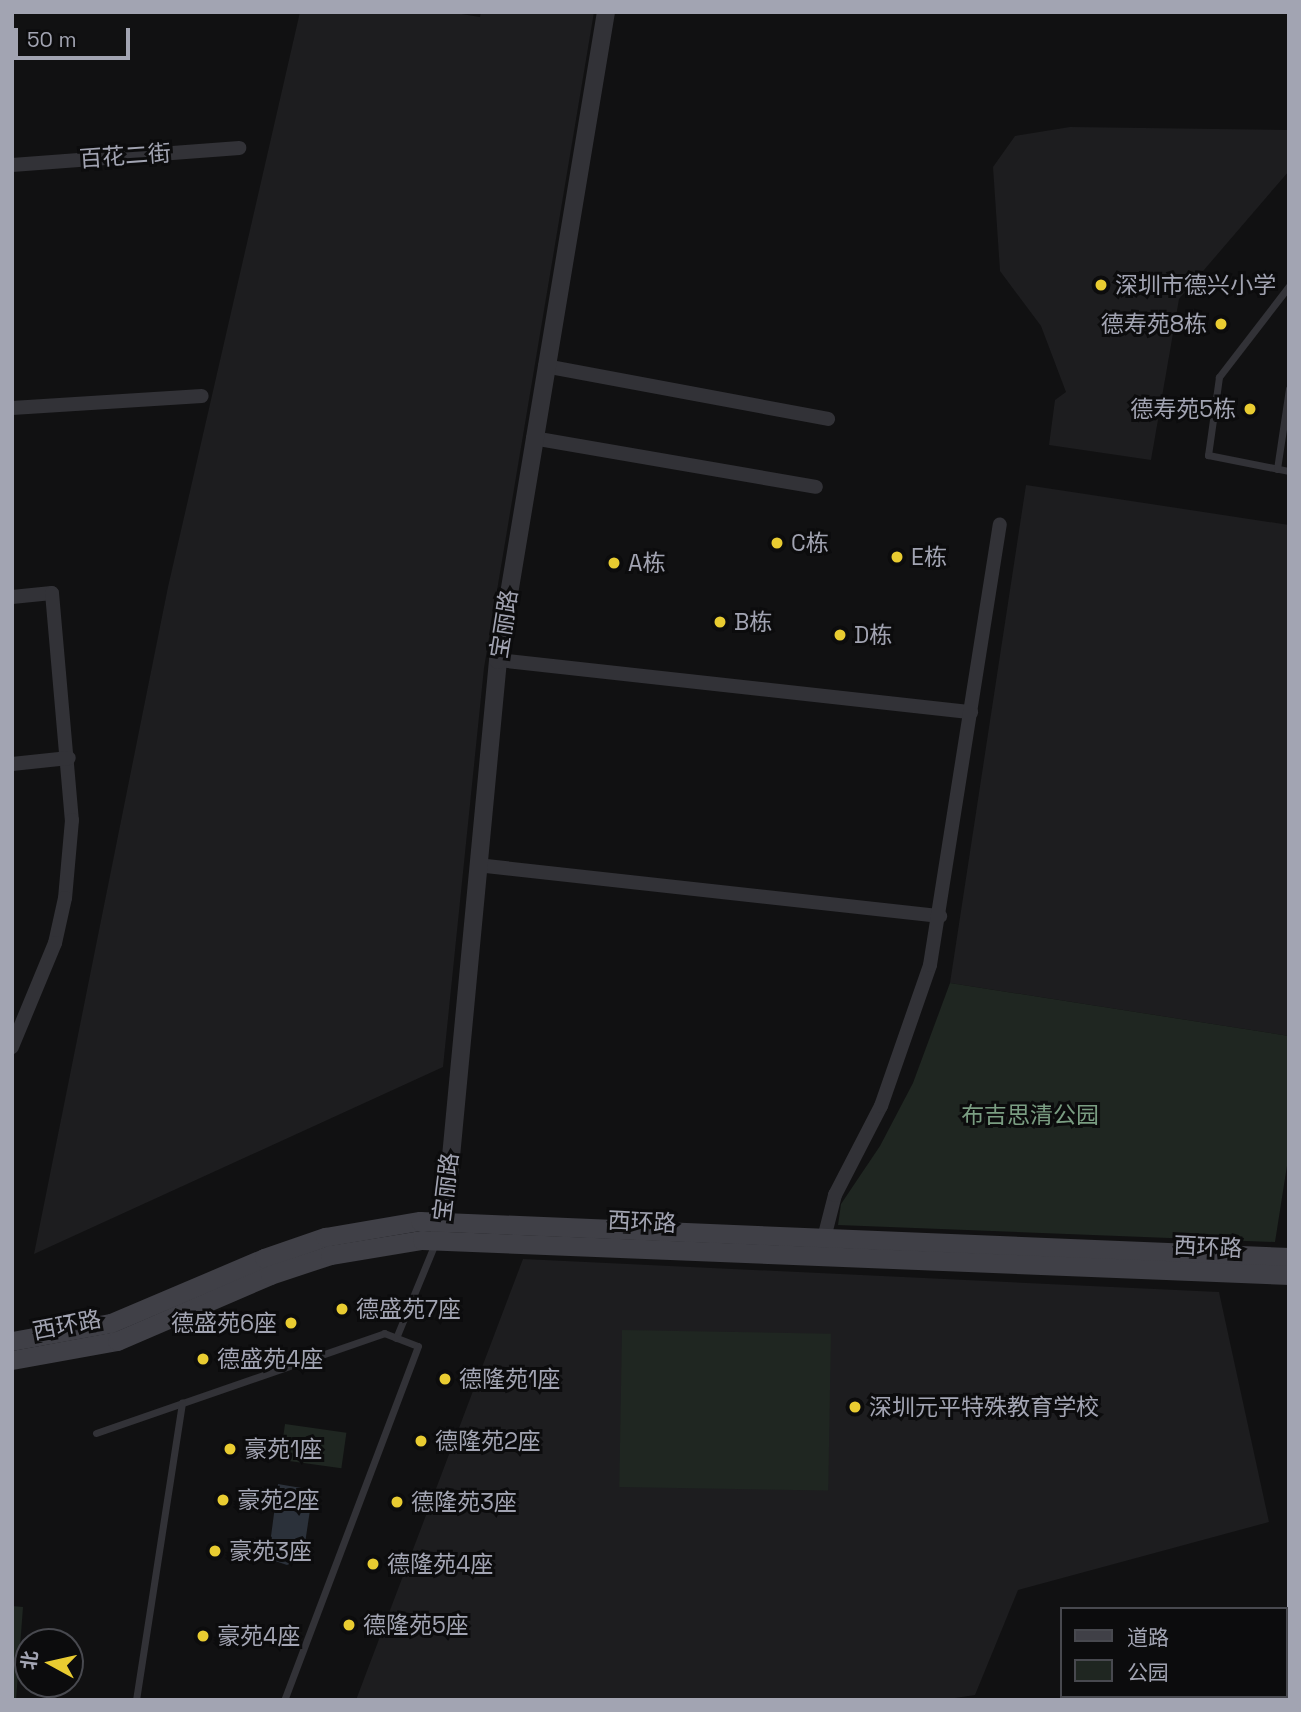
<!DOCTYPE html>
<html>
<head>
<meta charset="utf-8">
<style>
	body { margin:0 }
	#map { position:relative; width:1301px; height:1712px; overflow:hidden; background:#111112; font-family:"Space Grotesk","Noto Sans SC",sans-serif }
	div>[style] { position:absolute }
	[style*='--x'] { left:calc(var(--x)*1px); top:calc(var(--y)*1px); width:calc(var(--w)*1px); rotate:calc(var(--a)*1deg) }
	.built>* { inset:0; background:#1d1d1f }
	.green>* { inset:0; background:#1f2621; transform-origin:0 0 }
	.water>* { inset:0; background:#2b313a }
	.service>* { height:7px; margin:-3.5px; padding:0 3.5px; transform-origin:3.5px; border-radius:3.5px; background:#323237 }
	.minor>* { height:14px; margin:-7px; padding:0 7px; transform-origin:7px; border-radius:7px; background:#323237 }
	.tertiary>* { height:18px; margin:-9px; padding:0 9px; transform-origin:9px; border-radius:9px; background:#323237 }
	.secondary>* { height:19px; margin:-9.5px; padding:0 9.5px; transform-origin:9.5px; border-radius:9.5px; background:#404047 }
	.dots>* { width:19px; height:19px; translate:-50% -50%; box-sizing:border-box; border:4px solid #0c0c0d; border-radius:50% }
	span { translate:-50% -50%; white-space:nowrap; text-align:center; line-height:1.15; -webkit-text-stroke:6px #0c0c0d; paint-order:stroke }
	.street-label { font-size:23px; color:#a2a4b2 }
	.poi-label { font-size:23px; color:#a2a4b2 }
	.left { translate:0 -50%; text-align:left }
	.right { translate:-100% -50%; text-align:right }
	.park-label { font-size:23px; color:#7a9d82 }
	.frame { position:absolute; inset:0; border:14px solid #a2a4b2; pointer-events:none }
	.legend { position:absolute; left:1060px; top:1607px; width:228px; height:91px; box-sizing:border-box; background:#0c0c0d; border:2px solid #48494f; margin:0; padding:9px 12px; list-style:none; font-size:21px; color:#a2a4b2 }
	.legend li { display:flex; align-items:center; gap:14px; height:35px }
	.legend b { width:35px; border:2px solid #48494f }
	.north { position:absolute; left:14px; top:1628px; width:70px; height:70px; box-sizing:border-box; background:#0c0c0d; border:2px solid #48494f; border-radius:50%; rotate:278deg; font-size:19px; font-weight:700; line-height:28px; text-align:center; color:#a2a4b2 }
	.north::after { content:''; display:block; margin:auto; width:24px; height:32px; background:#e9cc31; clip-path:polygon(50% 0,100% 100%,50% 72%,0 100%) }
	.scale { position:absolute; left:14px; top:28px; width:116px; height:32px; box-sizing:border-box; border:4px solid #a2a4b2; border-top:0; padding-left:9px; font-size:21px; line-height:24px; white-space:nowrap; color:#a2a4b2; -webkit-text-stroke:5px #0c0c0d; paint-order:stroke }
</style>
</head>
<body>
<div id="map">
	<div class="built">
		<i style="clip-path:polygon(300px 12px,449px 12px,480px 17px,481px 12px,594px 12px,484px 668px,443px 1067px,34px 1254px,168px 587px)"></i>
		<i style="clip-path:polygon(1070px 127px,1289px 130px,1289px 171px,1179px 299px,1151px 460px,1049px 445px,1055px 400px,1066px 392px,1041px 326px,1000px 271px,993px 167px,1015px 136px)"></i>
		<i style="clip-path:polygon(1026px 485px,1289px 525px,1289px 1036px,950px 983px)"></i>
		<i style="clip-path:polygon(523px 1259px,1219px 1292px,1269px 1522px,1018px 1590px,975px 1695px,942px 1700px,356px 1700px)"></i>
	</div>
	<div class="green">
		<i style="clip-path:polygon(950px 983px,1289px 1036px,1289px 1153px,1275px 1242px,838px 1225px,841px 1204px,880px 1146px,913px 1083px)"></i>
		<i style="left:622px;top:1330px;width:209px;height:157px;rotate:1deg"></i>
		<i style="left:285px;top:1424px;width:62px;height:36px;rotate:8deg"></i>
		<i style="clip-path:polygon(12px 1606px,23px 1607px,16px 1700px,12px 1700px)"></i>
	</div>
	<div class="water">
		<i style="clip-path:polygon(278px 1484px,313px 1490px,304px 1550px,299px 1560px,287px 1565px,275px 1561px,269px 1551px)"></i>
	</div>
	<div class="service">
		<i style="--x:1289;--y:286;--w:115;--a:127.6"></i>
		<i style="--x:1219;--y:377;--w:79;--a:98"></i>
		<i style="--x:1208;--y:455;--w:83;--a:11.2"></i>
		<i style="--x:1277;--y:469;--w:81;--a:-81.5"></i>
		<i style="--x:396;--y:1338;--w:105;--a:-67.6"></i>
		<i style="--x:96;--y:1433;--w:305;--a:-19.1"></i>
		<i style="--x:384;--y:1333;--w:36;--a:21"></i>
		<i style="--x:418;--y:1346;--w:379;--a:110.7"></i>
		<i style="--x:136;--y:1700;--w:301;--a:-81.2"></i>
	</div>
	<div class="minor">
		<i style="--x:12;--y:165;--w:228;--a:-4.3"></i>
		<i style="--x:545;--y:366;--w:288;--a:10.6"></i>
		<i style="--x:12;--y:408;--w:190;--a:-3.6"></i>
		<i style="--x:533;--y:438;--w:287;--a:9.8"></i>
		<i style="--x:12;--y:597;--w:40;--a:-5.7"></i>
		<i style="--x:52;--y:593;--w:228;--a:85"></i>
		<i style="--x:72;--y:820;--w:78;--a:95.1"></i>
		<i style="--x:65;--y:898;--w:46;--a:102.5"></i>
		<i style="--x:55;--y:943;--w:113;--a:112.5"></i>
		<i style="--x:498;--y:660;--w:476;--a:6.3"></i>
		<i style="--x:12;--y:764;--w:57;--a:-6"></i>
		<i style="--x:477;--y:865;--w:466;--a:6.3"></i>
		<i style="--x:822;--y:1246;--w:53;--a:-75.7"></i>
		<i style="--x:835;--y:1195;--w:100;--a:-62.7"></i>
		<i style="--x:881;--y:1106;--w:149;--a:-70.8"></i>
		<i style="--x:930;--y:965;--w:446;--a:-81"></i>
	</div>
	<div class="tertiary">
		<i style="--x:439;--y:1235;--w:16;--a:-68"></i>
		<i style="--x:445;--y:1220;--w:563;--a:-84.59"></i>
		<i style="--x:498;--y:660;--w:657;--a:-80.54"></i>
		<i style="--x:1285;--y:1636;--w:4;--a:-14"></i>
		<i style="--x:1075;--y:1700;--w:12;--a:-20"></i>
	</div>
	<div class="secondary">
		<i style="--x:12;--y:1341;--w:101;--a:-10.3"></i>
		<i style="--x:111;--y:1323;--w:166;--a:-23"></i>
		<i style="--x:264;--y:1258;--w:65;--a:-19"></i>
		<i style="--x:325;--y:1237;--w:96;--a:-9.6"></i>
		<i style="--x:420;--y:1221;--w:870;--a:2.37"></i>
		<i style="--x:12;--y:1360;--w:107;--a:-10.3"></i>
		<i style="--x:117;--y:1341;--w:167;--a:-23.3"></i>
		<i style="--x:270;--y:1275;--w:63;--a:-18.4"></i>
		<i style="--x:330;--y:1255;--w:93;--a:-9.3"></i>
		<i style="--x:422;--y:1240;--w:868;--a:2.31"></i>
	</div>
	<div class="dots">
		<i style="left:1101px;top:285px;background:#e9cc31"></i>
		<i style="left:1221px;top:324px;background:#e9cc31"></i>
		<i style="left:1250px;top:409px;background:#e9cc31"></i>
		<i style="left:777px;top:543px;background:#e9cc31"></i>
		<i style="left:897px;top:557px;background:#e9cc31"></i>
		<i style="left:614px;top:563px;background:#e9cc31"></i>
		<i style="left:720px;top:622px;background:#e9cc31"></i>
		<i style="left:840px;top:635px;background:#e9cc31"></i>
		<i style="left:342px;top:1309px;background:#e9cc31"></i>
		<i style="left:291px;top:1323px;background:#e9cc31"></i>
		<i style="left:203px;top:1359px;background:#e9cc31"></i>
		<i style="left:445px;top:1379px;background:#e9cc31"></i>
		<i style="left:855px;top:1407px;background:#e9cc31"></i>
		<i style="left:421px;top:1441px;background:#e9cc31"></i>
		<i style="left:230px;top:1449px;background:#e9cc31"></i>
		<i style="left:223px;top:1500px;background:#e9cc31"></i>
		<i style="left:397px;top:1502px;background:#e9cc31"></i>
		<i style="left:215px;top:1551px;background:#e9cc31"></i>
		<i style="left:373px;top:1564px;background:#e9cc31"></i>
		<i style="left:349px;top:1625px;background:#e9cc31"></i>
		<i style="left:203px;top:1636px;background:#e9cc31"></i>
	</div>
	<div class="street-label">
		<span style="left:125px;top:156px;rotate:-4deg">百花二街</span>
		<span style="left:504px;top:624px;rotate:-81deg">宝丽路</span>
		<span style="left:446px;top:1187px;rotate:-83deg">宝丽路</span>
		<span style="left:642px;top:1222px;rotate:3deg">西环路</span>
		<span style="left:1208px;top:1247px;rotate:3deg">西环路</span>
		<span style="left:67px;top:1325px;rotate:-11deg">西环路</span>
	</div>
	<div class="poi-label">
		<span class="left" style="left:1115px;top:285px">深圳市德兴小学</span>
		<span class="right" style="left:1207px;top:324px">德寿苑8栋</span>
		<span class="right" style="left:1236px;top:409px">德寿苑5栋</span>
		<span class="left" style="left:791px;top:543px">C栋</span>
		<span class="left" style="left:911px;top:557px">E栋</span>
		<span class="left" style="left:628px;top:563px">A栋</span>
		<span class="left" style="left:734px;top:622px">B栋</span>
		<span class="left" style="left:854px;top:635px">D栋</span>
		<span class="left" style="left:356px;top:1309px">德盛苑7座</span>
		<span class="right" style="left:277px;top:1323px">德盛苑6座</span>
		<span class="left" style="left:217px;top:1359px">德盛苑4座</span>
		<span class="left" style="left:459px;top:1379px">德隆苑1座</span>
		<span class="left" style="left:869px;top:1407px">深圳元平特殊教育学校</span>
		<span class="left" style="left:435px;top:1441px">德隆苑2座</span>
		<span class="left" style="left:244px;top:1449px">豪苑1座</span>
		<span class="left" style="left:237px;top:1500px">豪苑2座</span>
		<span class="left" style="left:411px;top:1502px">德隆苑3座</span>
		<span class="left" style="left:229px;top:1551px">豪苑3座</span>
		<span class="left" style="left:387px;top:1564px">德隆苑4座</span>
		<span class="left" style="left:363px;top:1625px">德隆苑5座</span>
		<span class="left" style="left:217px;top:1636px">豪苑4座</span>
	</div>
	<div class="park-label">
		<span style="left:1030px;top:1115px">布吉思清公园</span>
	</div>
	<div class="frame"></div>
	<ul class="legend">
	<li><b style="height:9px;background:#404047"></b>道路</li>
	<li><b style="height:19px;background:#1f2621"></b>公园</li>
	</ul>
	<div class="north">北</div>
	<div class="scale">50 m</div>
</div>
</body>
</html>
